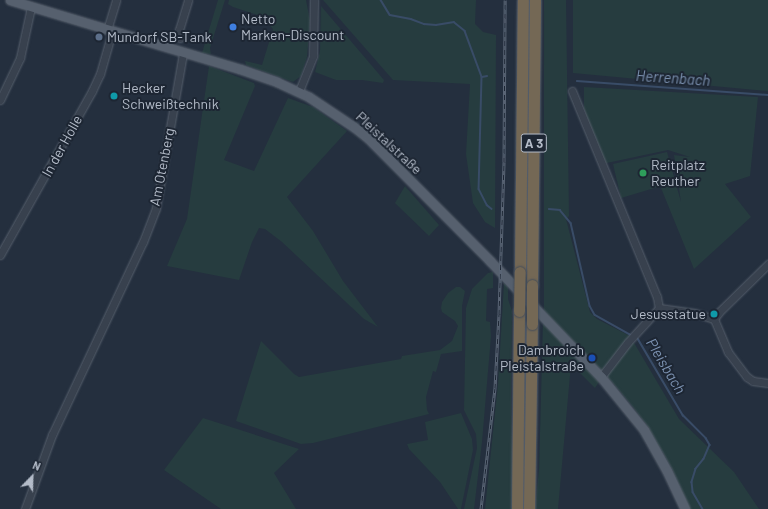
<!DOCTYPE html>
<html>
<head>
<meta charset="utf-8">
<style>
	body { margin:0 }
	#map { position:relative; width:768px; height:509px; overflow:hidden; background:#242f3e; font-family:Barlow,sans-serif }
	div>[style] { position:absolute }
	[style*='--x'] { left:calc(var(--x)*1px); top:calc(var(--y)*1px); width:calc(var(--w)*1px); rotate:calc(var(--a)*1deg) }
	.green>* { inset:0; background:#263c3f }
	.stream>* { height:1.5px; margin:-0.75px; padding:0 0.75px; transform-origin:0.75px; border-radius:0.75px; background:#394c67 }
	.roads { filter:drop-shadow(0 0 1px #565f6c) drop-shadow(0 0 1px #565f6c) }
	.minor>* { height:7px; margin:-3.5px; padding:0 3.5px; transform-origin:3.5px; border-radius:3.5px; background:#38414e }
	.major>* { height:9px; margin:-4.5px; padding:0 4.5px; transform-origin:4.5px; border-radius:4.5px; background:#56606e }
	.highway>* { height:11px; margin:-5.5px; padding:0 5.5px; transform-origin:5.5px; border-radius:5.5px; background:#746855 }
	.rail>* { height:3px; margin-top:-1.5px; transform-origin:0; background:repeating-linear-gradient(90deg,#1d2633 0 4.5px,#5a6575 0 9px); box-sizing:border-box; border-block:1px solid #5a6575 }
	.bridges { filter:drop-shadow(0 0 1px #434c59) drop-shadow(0 0 1px #434c59) }
	.highway-bridge>* { height:11px; margin:-5.5px; padding:0 5.5px; transform-origin:5.5px; border-radius:5.5px; background:#746855 }
	.dots>* { width:11px; height:11px; translate:-50% -50%; box-sizing:border-box; border:2px solid #1d2633; border-radius:50% }
	span { translate:-50% -50%; white-space:nowrap; text-align:center; line-height:1.15; -webkit-text-stroke:4px #1d2633; paint-order:stroke }
	.shield-label span { padding:1px 3px; background:#1d2633; border:1px solid; border-radius:3px; -webkit-text-stroke-width:0 }
	.shield-label { font-size:13px; color:#b4bcc9; font-weight:700 }
	.poi-label { font-size:14px; color:#b4bcc9 }
	.left { translate:0 -50%; text-align:left }
	.right { translate:-100% -50%; text-align:right }
	.street-label { font-size:14px; color:#b4bcc9 }
	.water-label { font-size:15px; color:#7c92b1; font-style:italic }
	.north { position:absolute; left:12px; top:457px; width:40px; height:40px; -webkit-text-stroke:3px #1d2633; paint-order:stroke; rotate:23deg; font-size:11px; font-weight:700; line-height:16px; text-align:center; color:#b4bcc9 }
	.north::after { content:''; display:block; margin:auto; width:14px; height:18px; background:#b4bcc9; clip-path:polygon(50% 0,100% 100%,50% 72%,0 100%) }
</style>
</head>
<body>
<div id="map">
	<div class="green">
		<i style="clip-path:polygon(218px 0,225px 0,210px 48px,211px 54px,202px 53px)"></i>
		<i style="clip-path:polygon(229px 0,306px 0,310px 21px,307px 57px,301px 76px,293px 82px,246px 65px,245px 61px,262px 65px,273px 29px,261px 16px,233px 7px,228px 4px)"></i>
		<i style="clip-path:polygon(323px 0,476px 0,475px 24px,483px 32px,496px 35px,495px 228px,485px 222px,473px 203px,466px 154px,470px 84px,393px 80px)"></i>
		<i style="clip-path:polygon(544px 0,566px 0,569px 216px,566px 219px,590px 312px,597px 319px,630px 336px,679px 419px,734px 472px,759px 509px,689px 509px,672px 469px,648px 427px,633px 407px,607px 376px,544px 311px)"></i>
		<i style="clip-path:polygon(573px 0,768px 0,768px 91px,573px 73px)"></i>
		<i style="clip-path:polygon(321px 6px,384px 80px,383px 83px,362px 80px,336px 80px,315px 72px,320px 51px)"></i>
		<i style="clip-path:polygon(209px 66px,254px 83px,255px 86px,224px 160px,254px 171px,288px 98px,313px 107px,347px 131px,287px 197px,313px 231px,343px 281px,378px 327px,364px 319px,282px 242px,265px 229px,259px 228px,252px 242px,239px 280px,167px 266px,187px 219px)"></i>
		<i style="clip-path:polygon(584px 87px,758px 97px,750px 176px,725px 184px,751px 217px,694px 269px,661px 188px,671px 183px,621px 198px,613px 164px,667px 152px,681px 202px,674px 155px,690px 157px,668px 150px,602px 164px,584px 109px)"></i>
		<i style="clip-path:polygon(405px 186px,439px 225px,429px 236px,395px 203px)"></i>
		<i style="clip-path:polygon(493px 272px,493px 288px,487px 289px,486px 321px,490px 322px,491px 336px,482px 442px,474px 509px,464px 509px,477px 448px,476px 434px,464px 410px,466px 308px,472px 289px,488px 273px)"></i>
		<i style="clip-path:polygon(504px 283px,508px 287px,508px 299px,512px 311px,511px 393px,513px 509px,485px 509px,498px 384px)"></i>
		<i style="clip-path:polygon(456px 287px,460px 287px,465px 291px,462px 306px,462px 351px,441px 354px,436px 372px,433px 371px,426px 397px,427px 410px,429px 414px,313px 443px,301px 444px,236px 421px,261px 341px,294px 374px,299px 377px,401px 359px,402px 356px,440px 350px,452px 341px,458px 326px,455px 321px,442px 312px,441px 308px,442px 302px,448px 293px)"></i>
		<i style="clip-path:polygon(543px 323px,599px 382px,595px 388px,571px 364px,558px 509px,535px 509px,539px 470px)"></i>
		<i style="clip-path:polygon(461px 413px,472px 439px,473px 450px,461px 509px,458px 509px,440px 482px,409px 449px,407px 444px,428px 440px,425px 422px)"></i>
		<i style="clip-path:polygon(203px 418px,299px 449px,274px 473px,296px 509px,221px 509px,164px 470px)"></i>
	</div>
	<div class="stream">
		<i style="--x:381;--y:0;--w:17;--a:59"></i>
		<i style="--x:390;--y:15;--w:21;--a:11"></i>
		<i style="--x:411;--y:19;--w:14;--a:21"></i>
		<i style="--x:424;--y:24;--w:12;--a:5"></i>
		<i style="--x:436;--y:25;--w:18;--a:-9"></i>
		<i style="--x:454;--y:22;--w:14;--a:39"></i>
		<i style="--x:465;--y:31;--w:49;--a:69.7"></i>
		<i style="--x:482;--y:77;--w:112;--a:91.5"></i>
		<i style="--x:479;--y:189;--w:18;--a:63"></i>
		<i style="--x:487;--y:205;--w:6;--a:39"></i>
		<i style="--x:482;--y:77;--w:5;--a:-11"></i>
		<i style="--x:577;--y:81;--w:192;--a:4.2"></i>
		<i style="--x:549;--y:209;--w:11;--a:5"></i>
		<i style="--x:560;--y:210;--w:17;--a:50"></i>
		<i style="--x:571;--y:223;--w:85;--a:77.1"></i>
		<i style="--x:590;--y:306;--w:10;--a:61"></i>
		<i style="--x:595;--y:315;--w:41;--a:29.1"></i>
		<i style="--x:637;--y:337;--w:91;--a:59.5"></i>
		<i style="--x:683;--y:415;--w:33;--a:45"></i>
		<i style="--x:706;--y:438;--w:8;--a:60"></i>
		<i style="--x:710;--y:445;--w:15;--a:113"></i>
		<i style="--x:704;--y:459;--w:13;--a:129"></i>
		<i style="--x:696;--y:469;--w:14;--a:107"></i>
		<i style="--x:692;--y:482;--w:10;--a:84"></i>
		<i style="--x:693;--y:492;--w:20;--a:60"></i>
	</div>
	<div class="roads">
		<div class="minor">
			<i style="--x:107;--y:30;--w:31;--a:-73"></i>
			<i style="--x:180;--y:38;--w:8;--a:-97"></i>
			<i style="--x:179;--y:30;--w:31;--a:-73"></i>
			<i style="--x:299;--y:91;--w:38;--a:-68"></i>
			<i style="--x:313;--y:56;--w:56;--a:-89"></i>
			<i style="--x:572;--y:91;--w:223;--a:67.6"></i>
			<i style="--x:657;--y:297;--w:11;--a:80"></i>
			<i style="--x:0;--y:100;--w:47;--a:-64.5"></i>
			<i style="--x:20;--y:58;--w:52;--a:-77.8"></i>
			<i style="--x:0;--y:255;--w:188;--a:-60.7"></i>
			<i style="--x:92;--y:91;--w:19;--a:-65"></i>
			<i style="--x:100;--y:74;--w:44;--a:-74.1"></i>
			<i style="--x:659;--y:308;--w:36;--a:8"></i>
			<i style="--x:695;--y:313;--w:20;--a:18"></i>
			<i style="--x:714;--y:319;--w:36;--a:67"></i>
			<i style="--x:728;--y:352;--w:31;--a:53"></i>
			<i style="--x:747;--y:377;--w:7;--a:34"></i>
			<i style="--x:753;--y:381;--w:15;--a:8"></i>
			<i style="--x:714;--y:319;--w:9;--a:-54"></i>
			<i style="--x:719;--y:312;--w:69;--a:-44.4"></i>
			<i style="--x:601;--y:377;--w:44;--a:-52.4"></i>
			<i style="--x:628;--y:342;--w:46;--a:-47.6"></i>
			<i style="--x:25;--y:509;--w:79;--a:-70"></i>
			<i style="--x:52;--y:435;--w:213;--a:-64.8"></i>
			<i style="--x:143;--y:242;--w:36;--a:-69"></i>
			<i style="--x:156;--y:208;--w:157;--a:-80.1"></i>
		</div>
		<div class="major">
			<i style="--x:10;--y:0;--w:240;--a:16.7"></i>
			<i style="--x:240;--y:69;--w:39;--a:19"></i>
			<i style="--x:277;--y:82;--w:35;--a:25"></i>
			<i style="--x:309;--y:97;--w:54;--a:33.7"></i>
			<i style="--x:354;--y:127;--w:18;--a:38"></i>
			<i style="--x:368;--y:138;--w:173;--a:45.2"></i>
			<i style="--x:490;--y:261;--w:161;--a:46.3"></i>
			<i style="--x:601;--y:377;--w:68;--a:50.9"></i>
			<i style="--x:644;--y:430;--w:47;--a:60.7"></i>
			<i style="--x:667;--y:471;--w:42;--a:64.7"></i>
		</div>
		<div class="highway">
			<i style="--x:520;--y:272;--w:272;--a:-89.4"></i>
			<i style="--x:532;--y:285;--w:285;--a:-89.4"></i>
			<i style="--x:517;--y:509;--w:198;--a:-89.4"></i>
			<i style="--x:529;--y:509;--w:185;--a:-89.1"></i>
		</div>
	</div>
	<div class="rail">
		<i style="--x:481;--y:509;--w:122;--a:-83.4"></i>
		<i style="--x:495;--y:388;--w:74;--a:-86.9"></i>
		<i style="--x:499;--y:314;--w:152;--a:-88.1"></i>
		<i style="--x:504;--y:162;--w:162;--a:-89.6"></i>
	</div>
	<div class="bridges">
		<div class="highway-bridge">
			<i style="--x:519;--y:311;--w:39;--a:-89"></i>
			<i style="--x:532;--y:324;--w:39;--a:-90"></i>
		</div>
	</div>
	<div class="dots">
		<i style="left:233px;top:27px;background:#3f7fe0"></i>
		<i style="left:99px;top:37px;background:#5c6f8a"></i>
		<i style="left:114px;top:96px;background:#0f9aa8"></i>
		<i style="left:643px;top:173px;background:#2e9e5b"></i>
		<i style="left:714px;top:314px;background:#0f9aa8"></i>
		<i style="left:592px;top:358px;background:#1a4fb4"></i>
	</div>
	<div class="shield-label">
		<span style="left:534px;top:143px">A 3</span>
	</div>
	<div class="poi-label">
		<span class="left" style="left:241px;top:27px">Netto<br>Marken-Discount</span>
		<span class="left" style="left:107px;top:37px">Mundorf SB-Tank</span>
		<span class="left" style="left:122px;top:96px">Hecker<br>Schweißtechnik</span>
		<span class="left" style="left:651px;top:173px">Reitplatz<br>Reuther</span>
		<span class="right" style="left:706px;top:314px">Jesusstatue</span>
		<span class="right" style="left:584px;top:358px">Dambroich<br>Pleistalstraße</span>
	</div>
	<div class="street-label">
		<span style="left:389px;top:143px;rotate:43deg">Pleistalstraße</span>
		<span style="left:62px;top:146px;rotate:-61deg">In der Holle</span>
		<span style="left:162px;top:167px;rotate:-79deg">Am Otenberg</span>
	</div>
	<div class="water-label">
		<span style="left:673px;top:78px;rotate:4deg">Herrenbach</span>
		<span style="left:666px;top:366px;rotate:59deg">Pleisbach</span>
	</div>
	<div class="north">N</div>
</div>
</body>
</html>
